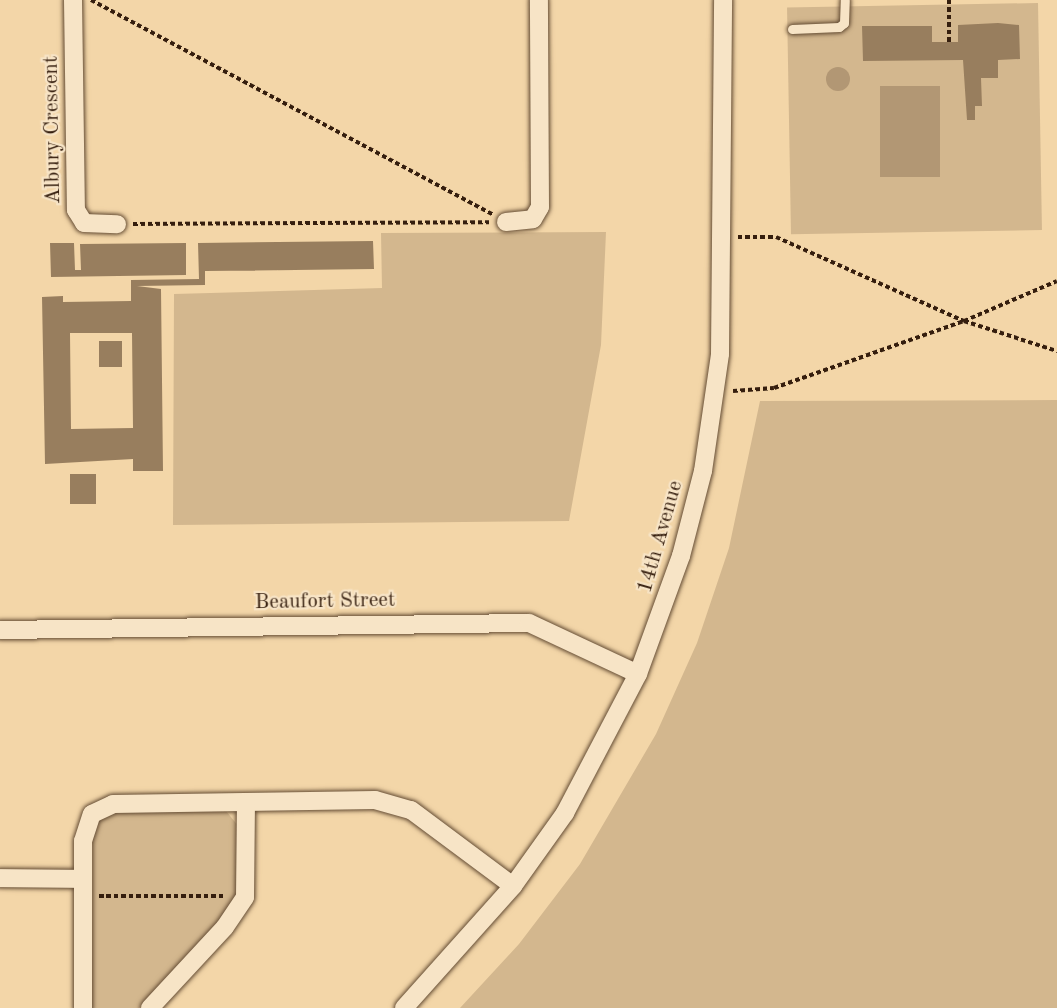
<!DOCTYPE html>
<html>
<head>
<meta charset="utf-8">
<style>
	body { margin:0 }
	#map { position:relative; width:1057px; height:1008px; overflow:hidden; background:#f3d6a8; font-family:"Old Standard TT",serif }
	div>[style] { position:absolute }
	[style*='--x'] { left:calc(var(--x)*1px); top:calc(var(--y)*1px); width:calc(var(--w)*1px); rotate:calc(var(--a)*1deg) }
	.green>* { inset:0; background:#d3b78e; transform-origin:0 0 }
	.water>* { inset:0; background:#b29774; transform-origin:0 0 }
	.round { border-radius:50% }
	.building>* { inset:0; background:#987e5e; transform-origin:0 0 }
	.path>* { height:4px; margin-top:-2px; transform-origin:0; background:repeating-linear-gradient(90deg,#351e0e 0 4.5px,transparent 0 7.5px) }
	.roads { filter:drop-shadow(0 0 2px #644c34) drop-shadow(0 0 2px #644c34) }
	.service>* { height:9px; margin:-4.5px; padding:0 4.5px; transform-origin:4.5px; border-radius:4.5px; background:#f7e4c6 }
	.minor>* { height:18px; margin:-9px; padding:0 9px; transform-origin:9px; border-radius:9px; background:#f7e4c6 }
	span { translate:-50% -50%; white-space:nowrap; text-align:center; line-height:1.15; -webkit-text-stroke:4.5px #f7e4c6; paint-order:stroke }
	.street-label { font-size:21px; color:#351e0e }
</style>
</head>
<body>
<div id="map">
	<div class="green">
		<i style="left:1038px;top:3px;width:227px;height:251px;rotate:89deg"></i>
		<i style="clip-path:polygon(606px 232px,601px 345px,569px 521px,173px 525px,174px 294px,382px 288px,381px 233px)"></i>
		<i style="clip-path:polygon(1057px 400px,1057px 1008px,460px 1008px,519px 944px,580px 864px,656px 734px,697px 643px,729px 548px,760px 401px)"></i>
		<i style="clip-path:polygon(226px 811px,239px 827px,241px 887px,235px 903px,139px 1008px,92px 1008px,93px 825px,109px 812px)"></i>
	</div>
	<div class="water">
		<i class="round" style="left:826px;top:67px;width:24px;height:24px"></i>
		<i style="left:880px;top:86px;width:60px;height:91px"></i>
	</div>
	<div class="building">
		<i style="clip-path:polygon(998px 23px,1019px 25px,1020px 59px,998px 60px,998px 78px,981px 78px,982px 106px,975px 106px,975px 120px,967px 120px,963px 60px,863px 61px,862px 26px,932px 26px,932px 42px,958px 42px,958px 25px)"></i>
		<i style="clip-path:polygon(evenodd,373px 241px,374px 269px,205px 271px,205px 285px,137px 286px,161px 289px,163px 471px,133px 471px,133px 459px,45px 464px,42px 297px,63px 296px,63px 302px,131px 301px,131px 280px,199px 279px,198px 243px,373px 241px,70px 333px,132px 333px,133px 428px,71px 429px,70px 333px)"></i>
		<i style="clip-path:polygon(50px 243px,74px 243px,75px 270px,81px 270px,80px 244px,186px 243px,186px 275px,51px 277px)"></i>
		<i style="left:99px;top:341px;width:23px;height:26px"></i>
		<i style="left:96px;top:474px;width:30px;height:26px;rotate:90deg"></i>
	</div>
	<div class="path">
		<i style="--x:91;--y:0;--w:455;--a:28.1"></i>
		<i style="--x:949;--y:0;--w:42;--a:90"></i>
		<i style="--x:133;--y:224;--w:356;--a:-0.3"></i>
		<i style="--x:738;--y:237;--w:38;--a:0"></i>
		<i style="--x:776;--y:237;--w:206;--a:24.1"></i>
		<i style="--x:964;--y:321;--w:98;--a:17.9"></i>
		<i style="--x:733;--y:391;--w:41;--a:-4.2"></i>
		<i style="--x:774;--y:388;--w:201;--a:-19.4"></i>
		<i style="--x:964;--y:321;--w:101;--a:-23.3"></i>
		<i style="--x:99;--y:896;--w:124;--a:0"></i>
	</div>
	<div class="roads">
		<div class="service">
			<i style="--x:792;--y:29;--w:47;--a:-2.4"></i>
			<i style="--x:839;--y:27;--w:6;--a:-39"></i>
			<i style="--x:844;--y:23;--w:23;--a:-88"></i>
		</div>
		<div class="minor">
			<i style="--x:73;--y:0;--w:210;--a:89.2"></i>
			<i style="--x:76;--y:210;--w:15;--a:58"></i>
			<i style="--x:84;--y:223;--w:33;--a:2"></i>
			<i style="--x:506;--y:222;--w:27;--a:-6"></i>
			<i style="--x:533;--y:219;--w:14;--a:-60"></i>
			<i style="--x:540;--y:207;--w:207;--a:-90.3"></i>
			<i style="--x:0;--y:630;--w:529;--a:-0.76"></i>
			<i style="--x:529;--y:623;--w:120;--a:25.1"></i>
			<i style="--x:0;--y:878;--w:82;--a:0.7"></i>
			<i style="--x:83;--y:1008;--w:167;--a:-90"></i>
			<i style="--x:83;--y:841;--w:28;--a:-72"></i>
			<i style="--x:92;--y:814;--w:23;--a:-25"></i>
			<i style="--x:113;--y:804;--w:262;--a:-0.9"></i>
			<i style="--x:375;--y:800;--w:37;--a:16"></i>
			<i style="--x:411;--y:810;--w:127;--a:36.7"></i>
			<i style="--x:150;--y:1008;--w:110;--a:-47.2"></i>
			<i style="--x:225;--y:927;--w:36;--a:-56"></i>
			<i style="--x:245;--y:897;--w:94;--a:-89.4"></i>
			<i style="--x:404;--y:1008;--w:164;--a:-48.2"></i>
			<i style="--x:513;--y:886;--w:90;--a:-54.5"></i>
			<i style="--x:565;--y:813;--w:157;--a:-62.3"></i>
			<i style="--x:638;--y:674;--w:126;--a:-70"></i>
			<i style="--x:681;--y:556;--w:88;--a:-75.5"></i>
			<i style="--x:703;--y:471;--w:118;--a:-81.7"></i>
			<i style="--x:720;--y:354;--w:354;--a:-89.5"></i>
		</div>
	</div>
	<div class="street-label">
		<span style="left:53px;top:130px;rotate:-91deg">Albury Crescent</span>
		<span style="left:661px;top:537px;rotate:-74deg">14th Avenue</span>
		<span style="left:325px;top:602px;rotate:-1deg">Beaufort Street</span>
	</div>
</div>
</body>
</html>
